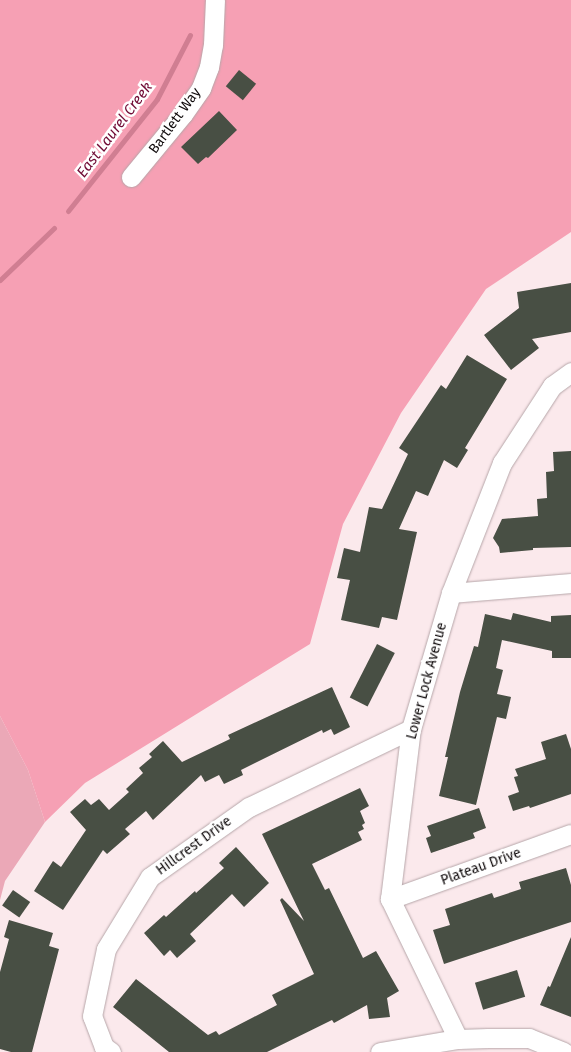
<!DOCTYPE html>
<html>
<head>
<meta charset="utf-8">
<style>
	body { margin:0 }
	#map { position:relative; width:571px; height:1052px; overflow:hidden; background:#fbe9ec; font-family:"Fira Sans",sans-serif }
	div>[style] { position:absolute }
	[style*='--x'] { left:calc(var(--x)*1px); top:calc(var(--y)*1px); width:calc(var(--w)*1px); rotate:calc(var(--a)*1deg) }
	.green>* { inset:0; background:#eba8b7 }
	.forest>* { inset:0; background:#f6a0b4 }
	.stream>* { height:5px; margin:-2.5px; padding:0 2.5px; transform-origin:2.5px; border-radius:2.5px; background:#d07e92 }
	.building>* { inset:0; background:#484f44; transform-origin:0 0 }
	.roads { filter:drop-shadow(0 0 1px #b6a6a9) drop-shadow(0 0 1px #b6a6a9) }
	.street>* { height:19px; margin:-9.5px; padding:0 9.5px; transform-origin:9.5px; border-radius:9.5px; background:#fff }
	span { translate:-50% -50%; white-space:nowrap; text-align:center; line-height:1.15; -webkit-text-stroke:5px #fff; paint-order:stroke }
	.street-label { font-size:14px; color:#0f0a0b }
	.water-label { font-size:15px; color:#700a34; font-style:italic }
</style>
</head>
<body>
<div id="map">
	<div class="green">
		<i style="clip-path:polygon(0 716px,28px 770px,45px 822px,5px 881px,0 900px)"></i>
	</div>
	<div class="forest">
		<i style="clip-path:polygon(0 0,571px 0,571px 232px,486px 289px,401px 413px,343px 524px,310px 644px,85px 783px,45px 822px,28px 770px,0 716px)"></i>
	</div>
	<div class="stream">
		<i style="--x:68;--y:211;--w:143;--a:-51.5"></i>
		<i style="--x:157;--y:99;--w:72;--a:-62.7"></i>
		<i style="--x:0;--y:280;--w:75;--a:-43.9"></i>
	</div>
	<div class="building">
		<i style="left:239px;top:70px;width:22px;height:21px;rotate:39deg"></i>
		<i style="clip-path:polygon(219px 111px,237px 130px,208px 158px,206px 157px,198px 164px,181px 147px)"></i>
		<i style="clip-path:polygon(571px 283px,571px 332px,532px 339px,539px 348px,511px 370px,484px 335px,519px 308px,517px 292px)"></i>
		<i style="clip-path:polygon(467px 355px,507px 379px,465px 448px,468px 450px,457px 468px,444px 460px,428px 496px,416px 491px,399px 529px,417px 532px,397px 620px,382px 617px,379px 628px,341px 620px,350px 580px,337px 578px,344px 548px,360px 552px,369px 507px,382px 509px,408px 454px,399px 448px,441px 385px,446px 389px)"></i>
		<i style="clip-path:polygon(571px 451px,571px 547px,533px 548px,533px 550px,500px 553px,499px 547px,493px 538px,502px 519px,538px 516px,537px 499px,547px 498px,546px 472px,554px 471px,553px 452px)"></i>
		<i style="clip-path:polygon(513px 613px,551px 622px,551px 616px,571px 615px,571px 658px,552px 658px,552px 651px,502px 640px,496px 668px,503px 670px,497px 694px,511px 697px,506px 719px,497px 717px,476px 805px,439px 796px,448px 757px,445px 757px,460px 692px,474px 646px,478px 647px,485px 614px,511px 620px)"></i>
		<i style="left:377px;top:644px;width:20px;height:60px;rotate:27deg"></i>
		<i style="clip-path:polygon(332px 687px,350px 727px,334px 735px,331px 729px,323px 733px,322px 730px,241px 770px,243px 775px,224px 784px,219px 775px,205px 782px,201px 775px,153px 820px,146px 811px,125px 829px,130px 834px,107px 854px,103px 850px,63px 910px,34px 891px,53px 861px,61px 867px,86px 830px,70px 812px,85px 799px,91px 805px,99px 799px,109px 810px,129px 792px,126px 789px,143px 773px,139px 768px,152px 757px,149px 754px,163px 741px,182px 762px,230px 739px,228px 735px)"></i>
		<i style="clip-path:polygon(566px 734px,571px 749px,571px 794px,530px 808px,529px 806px,513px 811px,508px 796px,519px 792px,514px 777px,518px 776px,515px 769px,546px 759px,541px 742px)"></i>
		<i style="clip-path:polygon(360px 788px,369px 806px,360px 811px,365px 823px,362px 825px,364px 829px,358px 832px,362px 840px,312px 864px,325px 890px,329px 888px,363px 958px,376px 951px,399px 991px,387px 998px,390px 1017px,369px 1019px,367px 1005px,334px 1023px,332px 1020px,267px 1052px,169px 1052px,113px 1007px,136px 979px,208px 1035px,216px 1031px,219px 1035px,277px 1005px,272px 995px,314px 974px,280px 900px,282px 898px,304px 921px,262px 834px)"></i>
		<i style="clip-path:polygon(479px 808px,486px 828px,473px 833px,475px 838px,431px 853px,426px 838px,431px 836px,427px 826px)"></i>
		<i style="clip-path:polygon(236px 847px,269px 883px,244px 907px,232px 894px,190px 934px,196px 941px,177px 958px,170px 950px,164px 956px,144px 933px,164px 915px,166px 917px,195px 891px,196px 893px,224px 868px,219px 863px)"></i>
		<i style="clip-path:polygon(566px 868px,571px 885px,571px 922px,444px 964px,433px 930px,450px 925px,445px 909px,492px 893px,494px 898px,521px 889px,519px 882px)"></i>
		<i style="left:13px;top:890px;width:21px;height:19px;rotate:35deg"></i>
		<i style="clip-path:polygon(9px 920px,53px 933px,49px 946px,59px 949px,32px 1052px,11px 1052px,0 1049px,0 972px,9px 939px,4px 937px)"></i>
		<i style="clip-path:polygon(571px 937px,571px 1017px,540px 1005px,548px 986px,550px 987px)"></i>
		<i style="left:517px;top:970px;width:28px;height:44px;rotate:73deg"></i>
	</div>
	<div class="roads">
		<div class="street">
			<i style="--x:131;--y:177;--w:82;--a:-50.5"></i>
			<i style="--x:183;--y:114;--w:32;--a:-55"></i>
			<i style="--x:201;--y:88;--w:22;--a:-69"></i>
			<i style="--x:209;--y:67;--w:22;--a:-80"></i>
			<i style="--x:213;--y:45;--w:45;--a:-87.5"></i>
			<i style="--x:451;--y:593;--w:120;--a:-4.8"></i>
			<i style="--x:390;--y:899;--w:192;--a:-19.8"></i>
			<i style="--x:458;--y:1039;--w:156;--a:-115.9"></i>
			<i style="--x:390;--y:899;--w:171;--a:-83"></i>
			<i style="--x:411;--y:729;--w:142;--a:-73.6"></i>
			<i style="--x:451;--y:593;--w:140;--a:-68.6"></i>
			<i style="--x:502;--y:463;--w:92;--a:-57"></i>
			<i style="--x:552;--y:386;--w:24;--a:-36"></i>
			<i style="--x:111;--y:1052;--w:9;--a:-144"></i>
			<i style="--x:104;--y:1047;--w:33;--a:-111"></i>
			<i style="--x:92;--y:1016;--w:68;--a:-78.2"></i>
			<i style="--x:106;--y:949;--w:84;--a:-58.6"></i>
			<i style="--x:150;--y:877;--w:121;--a:-35.3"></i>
			<i style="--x:249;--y:807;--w:180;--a:-25.7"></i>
			<i style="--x:380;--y:1052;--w:79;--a:-9.5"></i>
			<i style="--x:458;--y:1039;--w:30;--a:-2"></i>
			<i style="--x:488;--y:1038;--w:41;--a:0"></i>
			<i style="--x:529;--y:1038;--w:37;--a:22"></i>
		</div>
	</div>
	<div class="street-label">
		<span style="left:175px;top:121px;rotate:-54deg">Bartlett Way</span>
		<span style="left:427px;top:681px;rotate:-75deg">Lower Lock Avenue</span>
		<span style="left:194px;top:846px;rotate:-36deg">Hillcrest Drive</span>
		<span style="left:481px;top:867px;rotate:-20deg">Plateau Drive</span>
	</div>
	<div class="water-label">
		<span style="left:115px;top:130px;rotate:-53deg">East Laurel Creek</span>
	</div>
</div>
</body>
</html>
